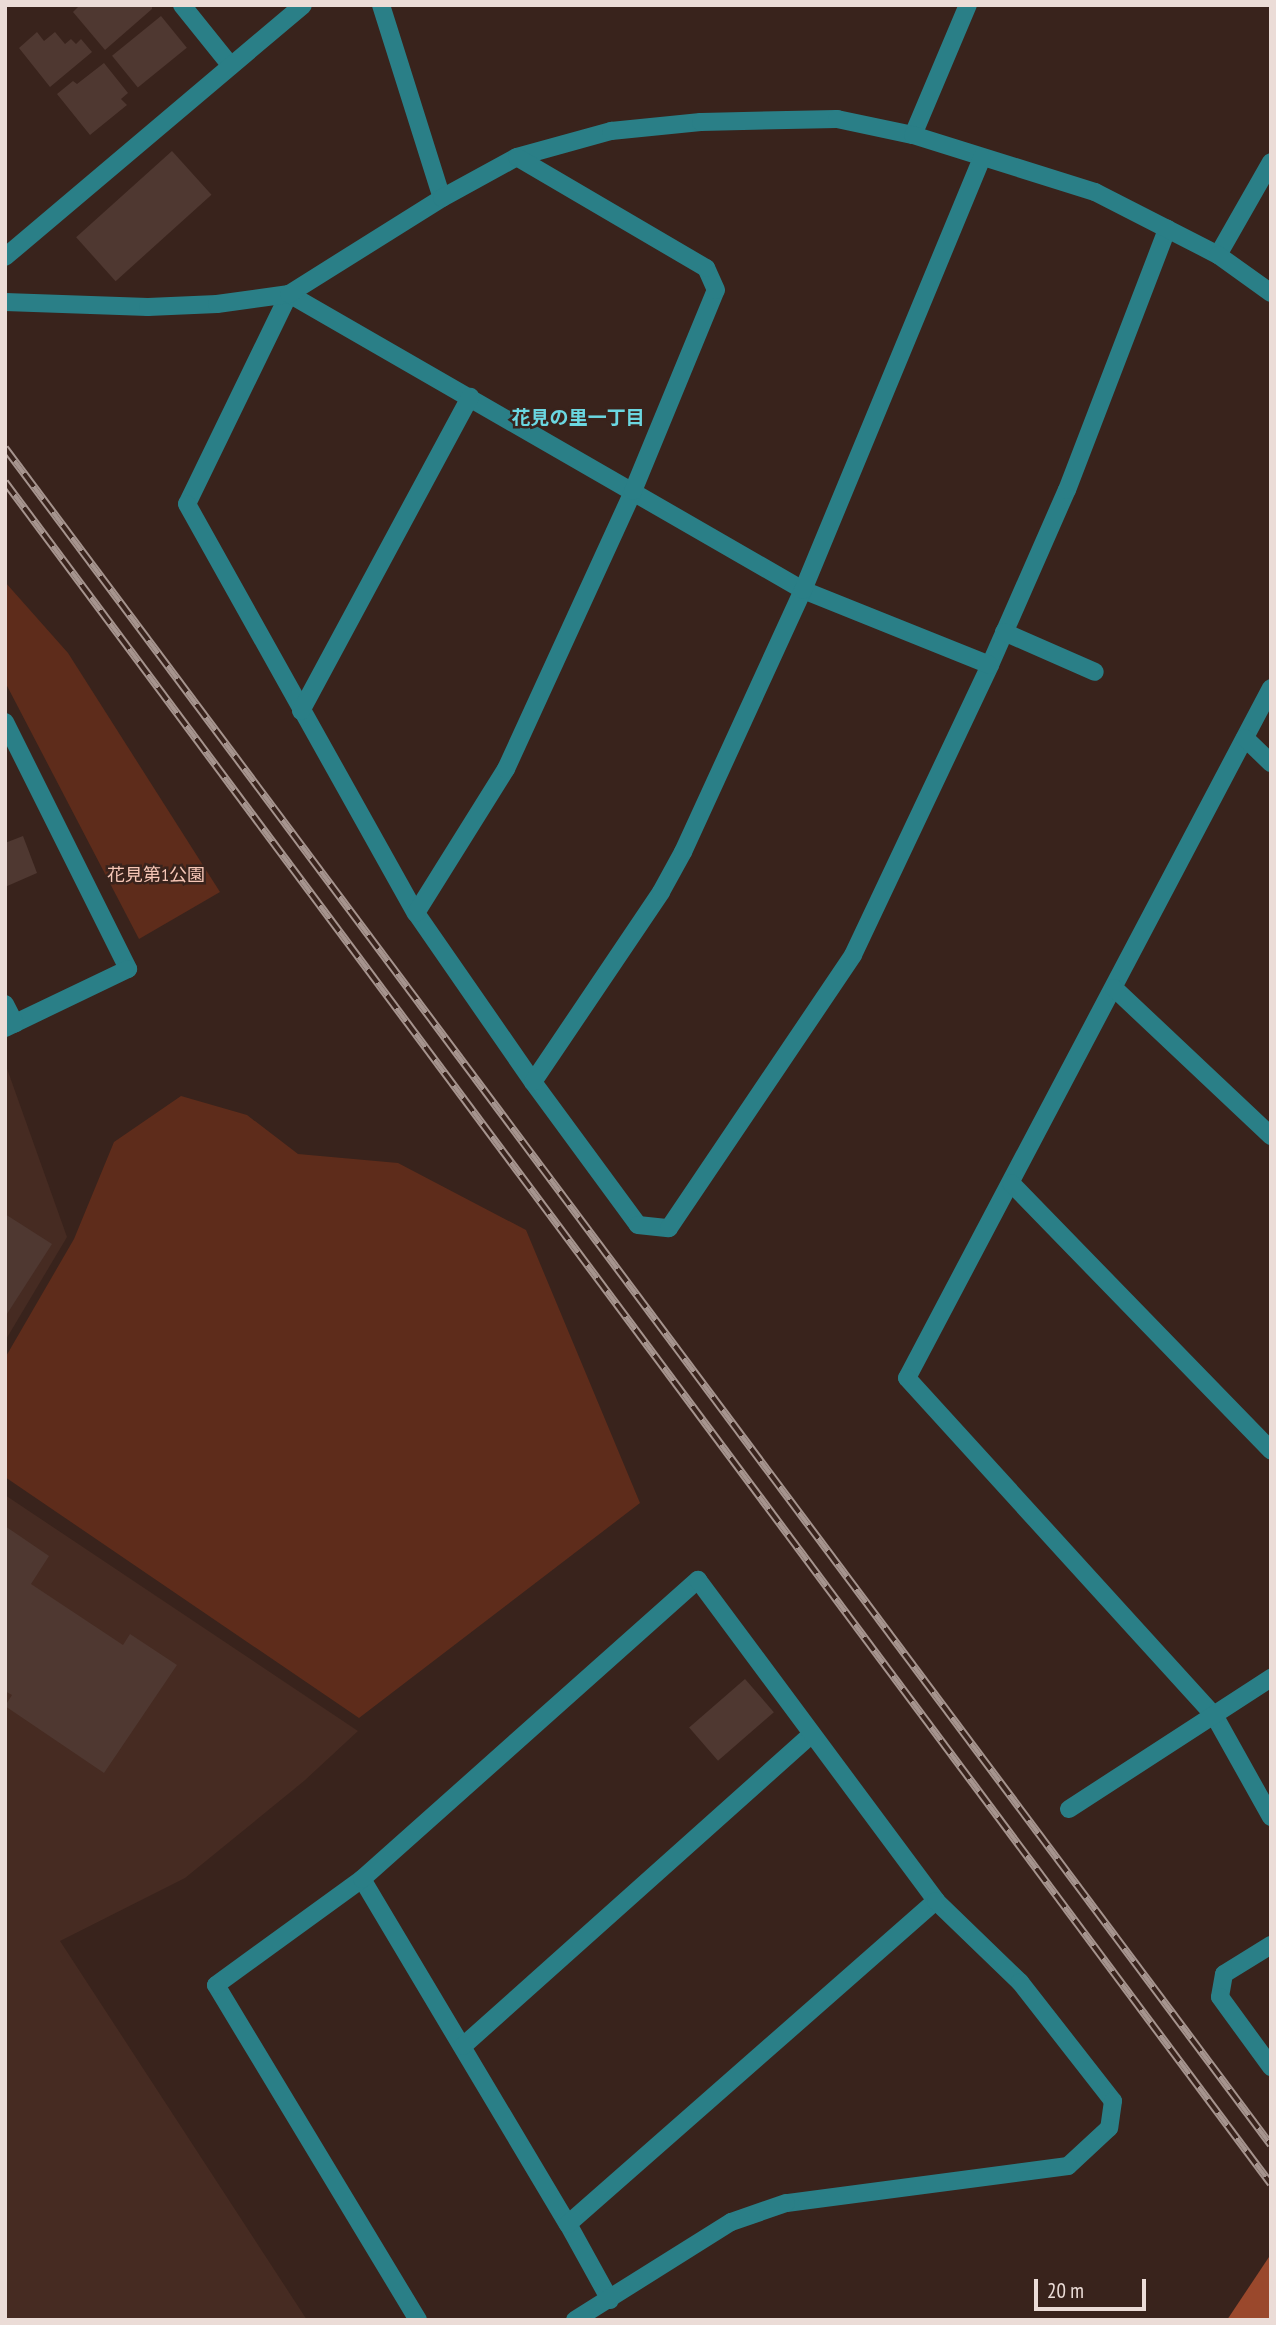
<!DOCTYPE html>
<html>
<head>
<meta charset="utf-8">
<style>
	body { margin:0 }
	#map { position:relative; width:1276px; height:2325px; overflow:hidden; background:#39231c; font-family:"PT Sans Narrow","Noto Sans JP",sans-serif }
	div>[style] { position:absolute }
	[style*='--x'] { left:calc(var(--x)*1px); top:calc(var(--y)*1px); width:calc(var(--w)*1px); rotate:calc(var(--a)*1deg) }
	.built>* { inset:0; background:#462b22 }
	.green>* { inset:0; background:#5e2c1b }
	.forest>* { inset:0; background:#9a482c }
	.building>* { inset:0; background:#4f3831; transform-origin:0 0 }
	.minor>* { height:18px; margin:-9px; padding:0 9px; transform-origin:9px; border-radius:9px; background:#2a7f87 }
	.rail>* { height:8px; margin-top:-4px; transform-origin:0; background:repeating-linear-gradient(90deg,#39231c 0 16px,#a6948e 0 32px); box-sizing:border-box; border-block:2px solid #a6948e }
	span { translate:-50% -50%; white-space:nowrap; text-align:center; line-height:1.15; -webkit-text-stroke:5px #39231c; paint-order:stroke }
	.park-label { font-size:18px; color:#f6c6b6 }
	.neighbourhood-label { font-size:19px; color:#6bd7e1; font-weight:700 }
	.frame { position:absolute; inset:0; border:7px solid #ebdcd7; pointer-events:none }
	.scale { position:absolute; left:1034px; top:2279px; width:112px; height:32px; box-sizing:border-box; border:4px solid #ebdcd7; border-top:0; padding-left:9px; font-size:21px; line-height:24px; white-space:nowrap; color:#ebdcd7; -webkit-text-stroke:5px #39231c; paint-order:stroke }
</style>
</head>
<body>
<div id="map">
	<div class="built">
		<i style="clip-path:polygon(5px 1063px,67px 1237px,5px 1341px)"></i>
		<i style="clip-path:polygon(5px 1495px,358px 1731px,304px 1781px,185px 1878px,60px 1941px,307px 2320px,5px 2320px)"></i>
	</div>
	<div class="green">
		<i style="clip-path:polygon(5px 582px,68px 653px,220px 892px,139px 939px,5px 682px)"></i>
		<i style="clip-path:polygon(181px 1096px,247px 1115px,298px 1154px,398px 1163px,526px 1230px,640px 1503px,359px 1718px,5px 1477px,5px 1358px,74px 1239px,114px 1142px)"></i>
	</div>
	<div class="forest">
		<i style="clip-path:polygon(1271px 2254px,1271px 2320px,1227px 2320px)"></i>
	</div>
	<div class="building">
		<i style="clip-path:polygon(80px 5px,152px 5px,152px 9px,105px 50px,73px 12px)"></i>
		<i style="left:161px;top:16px;width:41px;height:63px;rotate:51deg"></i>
		<i style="clip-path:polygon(37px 32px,44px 41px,55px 32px,65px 44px,71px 39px,76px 44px,81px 39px,92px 52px,50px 87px,19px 48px)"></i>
		<i style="clip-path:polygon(104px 63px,128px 93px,121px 99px,127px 105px,90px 135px,57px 94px,73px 81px,77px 84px)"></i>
		<i style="left:172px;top:151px;width:59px;height:129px;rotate:48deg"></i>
		<i style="clip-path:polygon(23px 836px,37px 873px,5px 887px,5px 843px)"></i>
		<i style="clip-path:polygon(5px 1214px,52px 1244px,5px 1317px)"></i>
		<i style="clip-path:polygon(5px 1526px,49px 1556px,31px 1584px,123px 1645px,130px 1634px,177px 1665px,104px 1773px,5px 1706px,12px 1695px,5px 1691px)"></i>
		<i style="left:745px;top:1679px;width:44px;height:74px;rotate:49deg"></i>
	</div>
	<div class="minor">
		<i style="--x:182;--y:5;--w:78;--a:51.2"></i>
		<i style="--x:381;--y:5;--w:202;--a:72.5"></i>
		<i style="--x:913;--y:135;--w:141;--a:-67.1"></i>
		<i style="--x:1218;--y:255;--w:107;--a:-60.3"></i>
		<i style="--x:5;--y:257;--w:390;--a:-40.2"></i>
		<i style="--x:289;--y:294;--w:233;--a:115.9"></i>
		<i style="--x:187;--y:504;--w:469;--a:60.8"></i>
		<i style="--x:416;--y:913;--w:206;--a:55.3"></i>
		<i style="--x:533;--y:1082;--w:177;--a:53.7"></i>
		<i style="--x:638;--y:1225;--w:31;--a:6"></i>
		<i style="--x:669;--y:1228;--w:329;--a:-56"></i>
		<i style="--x:853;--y:955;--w:321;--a:-64.7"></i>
		<i style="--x:990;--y:665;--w:191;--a:-66.3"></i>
		<i style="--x:1067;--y:490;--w:280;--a:-69"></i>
		<i style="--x:289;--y:294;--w:593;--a:29.94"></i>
		<i style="--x:803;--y:590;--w:201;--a:21.9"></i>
		<i style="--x:5;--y:302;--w:143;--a:2"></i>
		<i style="--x:148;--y:307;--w:69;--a:-2.5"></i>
		<i style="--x:217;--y:304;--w:73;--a:-7.9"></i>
		<i style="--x:289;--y:294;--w:181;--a:-32.1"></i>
		<i style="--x:442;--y:198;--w:85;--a:-28.7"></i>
		<i style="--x:517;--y:157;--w:98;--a:-15.5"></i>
		<i style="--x:611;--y:131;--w:90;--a:-5.7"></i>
		<i style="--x:701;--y:122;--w:136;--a:-1.3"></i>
		<i style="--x:837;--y:119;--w:78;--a:11.9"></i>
		<i style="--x:913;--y:135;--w:191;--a:17.4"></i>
		<i style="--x:1095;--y:192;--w:138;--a:27.1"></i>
		<i style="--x:1218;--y:255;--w:65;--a:35.6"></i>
		<i style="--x:1004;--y:632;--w:99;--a:23.7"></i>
		<i style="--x:1271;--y:688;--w:780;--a:117.81"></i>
		<i style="--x:907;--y:1378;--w:456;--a:47.7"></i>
		<i style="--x:1214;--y:1715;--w:117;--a:60.8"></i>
		<i style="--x:301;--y:711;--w:357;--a:-61.7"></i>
		<i style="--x:5;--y:722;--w:276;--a:63.5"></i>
		<i style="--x:128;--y:969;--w:136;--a:154.4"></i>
		<i style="--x:1245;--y:738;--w:36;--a:44"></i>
		<i style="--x:416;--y:913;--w:170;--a:-58"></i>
		<i style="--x:506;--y:769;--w:306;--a:-65.4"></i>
		<i style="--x:633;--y:491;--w:217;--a:-67.6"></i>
		<i style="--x:716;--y:290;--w:24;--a:-114"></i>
		<i style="--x:706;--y:268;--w:219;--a:-149.6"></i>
		<i style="--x:1114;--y:988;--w:216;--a:43.3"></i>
		<i style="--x:5;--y:1004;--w:22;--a:63"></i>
		<i style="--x:533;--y:1082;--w:229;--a:-56"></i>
		<i style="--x:661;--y:892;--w:46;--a:-61.2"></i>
		<i style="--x:683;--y:852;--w:288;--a:-65.4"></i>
		<i style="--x:803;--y:590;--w:468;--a:-67.5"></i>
		<i style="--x:1011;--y:1183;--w:373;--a:45.8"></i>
		<i style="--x:1069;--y:1809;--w:241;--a:-33"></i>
		<i style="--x:362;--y:1879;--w:402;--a:59.2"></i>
		<i style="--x:1271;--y:1945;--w:55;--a:148.3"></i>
		<i style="--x:1224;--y:1974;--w:23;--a:100"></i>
		<i style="--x:1220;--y:1997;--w:87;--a:53.9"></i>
		<i style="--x:463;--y:2046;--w:468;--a:-41.8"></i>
		<i style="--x:610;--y:2300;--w:87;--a:-118.9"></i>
		<i style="--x:568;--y:2224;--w:490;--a:-41.3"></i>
		<i style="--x:418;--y:2320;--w:391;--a:-121.1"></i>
		<i style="--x:216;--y:1985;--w:180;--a:-36"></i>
		<i style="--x:362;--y:1879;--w:450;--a:-41.7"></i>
		<i style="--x:698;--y:1580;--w:400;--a:53.4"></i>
		<i style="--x:936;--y:1901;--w:117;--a:44"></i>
		<i style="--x:1020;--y:1982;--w:151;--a:52"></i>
		<i style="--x:1113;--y:2101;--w:27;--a:98"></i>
		<i style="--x:1109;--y:2128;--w:56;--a:137.2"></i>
		<i style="--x:1068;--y:2166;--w:284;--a:172.5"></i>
		<i style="--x:786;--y:2203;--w:58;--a:160.9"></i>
		<i style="--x:731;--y:2222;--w:184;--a:147.9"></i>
	</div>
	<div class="rail">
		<i style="--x:5;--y:448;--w:2117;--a:53.28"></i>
		<i style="--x:5;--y:482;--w:2121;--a:53.36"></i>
	</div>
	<div class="park-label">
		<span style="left:156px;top:875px">花見第1公園</span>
	</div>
	<div class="neighbourhood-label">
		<span style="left:578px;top:418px">花見の里一丁目</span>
	</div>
	<div class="frame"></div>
	<div class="scale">20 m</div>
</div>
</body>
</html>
